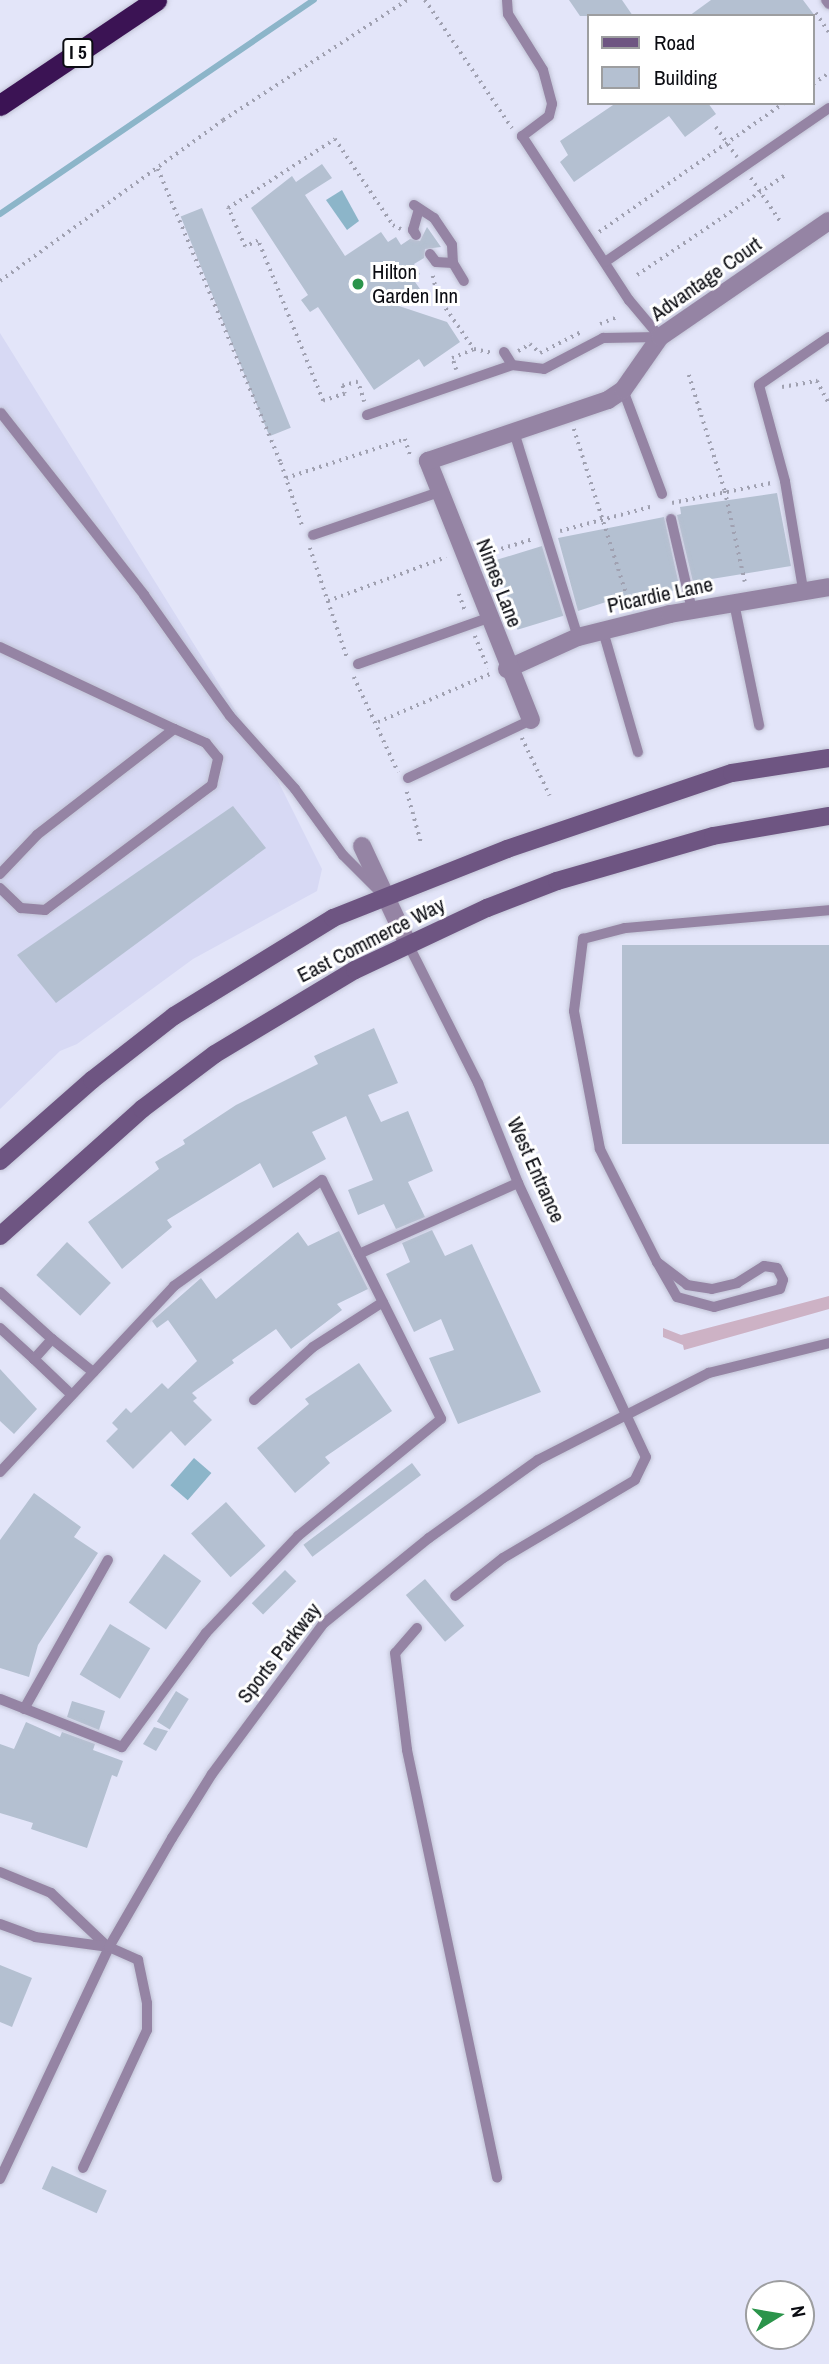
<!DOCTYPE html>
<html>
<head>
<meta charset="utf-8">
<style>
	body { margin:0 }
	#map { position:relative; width:829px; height:2364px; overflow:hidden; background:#e3e5f9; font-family:"Archivo Narrow",sans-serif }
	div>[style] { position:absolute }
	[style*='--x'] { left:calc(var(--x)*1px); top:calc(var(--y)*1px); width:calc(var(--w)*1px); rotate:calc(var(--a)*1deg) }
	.built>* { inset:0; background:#d7d9f4 }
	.green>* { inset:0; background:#cdb2c5 }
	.water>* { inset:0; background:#8cb5c9; transform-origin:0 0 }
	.stream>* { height:6px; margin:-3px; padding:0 3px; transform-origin:3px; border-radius:3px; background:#8cb5c9 }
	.building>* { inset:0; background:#b4c0d1; transform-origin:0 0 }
	.path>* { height:3.5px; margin-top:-1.75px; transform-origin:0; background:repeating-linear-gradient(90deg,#a0a1b1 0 2px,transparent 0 7px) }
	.roads { filter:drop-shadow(0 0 2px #c0c2d4) drop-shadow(0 0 2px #c0c2d4) }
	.lane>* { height:10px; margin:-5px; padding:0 5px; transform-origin:5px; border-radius:5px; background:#9584a4 }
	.street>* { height:18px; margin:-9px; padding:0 9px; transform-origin:9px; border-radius:9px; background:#9584a4 }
	.secondary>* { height:18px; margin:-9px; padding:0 9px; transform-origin:9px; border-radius:9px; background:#6e5582 }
	.highway>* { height:21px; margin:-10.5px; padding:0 10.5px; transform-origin:10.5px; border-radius:10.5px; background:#3b1354 }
	.dots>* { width:19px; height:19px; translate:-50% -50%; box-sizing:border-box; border:4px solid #fff; border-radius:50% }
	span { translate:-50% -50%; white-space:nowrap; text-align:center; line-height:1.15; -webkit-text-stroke:6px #fff; paint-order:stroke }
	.shield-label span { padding:2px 5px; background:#fff; border:2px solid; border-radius:5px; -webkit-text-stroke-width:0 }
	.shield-label { font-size:19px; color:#0b0c12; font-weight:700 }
	.poi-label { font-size:21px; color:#0b0c12 }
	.left { translate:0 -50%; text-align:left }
	.street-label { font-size:21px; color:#0b0c12 }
	.legend { position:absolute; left:587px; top:14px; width:228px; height:91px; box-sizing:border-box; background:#fff; border:2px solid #9d9ea0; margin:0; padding:9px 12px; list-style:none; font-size:21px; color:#0b0c12 }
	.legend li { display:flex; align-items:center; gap:14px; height:35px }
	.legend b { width:35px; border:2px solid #9d9ea0 }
	.north { position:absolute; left:745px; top:2280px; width:70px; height:70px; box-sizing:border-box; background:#fff; border:2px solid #9d9ea0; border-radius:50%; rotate:79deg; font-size:19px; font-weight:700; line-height:28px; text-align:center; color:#0b0c12 }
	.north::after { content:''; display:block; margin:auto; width:24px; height:32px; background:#2b944b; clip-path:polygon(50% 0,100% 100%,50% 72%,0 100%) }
</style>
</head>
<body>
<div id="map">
	<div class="built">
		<i style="clip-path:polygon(0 333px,273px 771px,322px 869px,317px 891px,193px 959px,77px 1044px,60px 1051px,0 1109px)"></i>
	</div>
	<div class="green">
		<i style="clip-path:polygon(829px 1296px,829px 1309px,684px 1350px,683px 1345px,663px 1337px,663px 1328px,681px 1335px)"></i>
	</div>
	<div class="water">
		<i style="clip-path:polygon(342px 190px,359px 221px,347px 230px,326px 200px)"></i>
		<i style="left:194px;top:1458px;width:23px;height:36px;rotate:41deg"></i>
	</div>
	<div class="stream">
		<i style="--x:0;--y:214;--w:380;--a:-34.3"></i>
	</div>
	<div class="building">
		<i style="clip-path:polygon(569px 0,622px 0,633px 16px,580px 16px)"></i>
		<i style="clip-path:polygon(711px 0,803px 0,815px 16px,689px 16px)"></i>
		<i style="clip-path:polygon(616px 103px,708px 103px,716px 114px,685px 137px,669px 116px,574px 182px,560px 162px,568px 155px,560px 141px)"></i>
		<i style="clip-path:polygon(322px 164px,332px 178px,305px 195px,345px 256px,381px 232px,388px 242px,396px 237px,401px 245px,410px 239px,420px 241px,427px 227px,441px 247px,425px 249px,424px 258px,414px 264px,420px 274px,413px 279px,420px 289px,396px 305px,447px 322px,460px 342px,424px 367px,419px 359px,374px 390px,318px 307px,310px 312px,301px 300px,308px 295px,251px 208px,292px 176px,296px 182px)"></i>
		<i style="left:202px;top:208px;width:237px;height:23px;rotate:68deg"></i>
		<i style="clip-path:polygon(777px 493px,791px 566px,693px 582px,677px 515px,681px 514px,680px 507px)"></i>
		<i style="clip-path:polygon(664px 517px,679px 585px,676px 590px,632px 599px,631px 594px,578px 611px,558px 538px)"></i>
		<i style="left:542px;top:546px;width:73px;height:48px;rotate:73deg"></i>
		<i style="clip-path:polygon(233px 806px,266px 848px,56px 1003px,17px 955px)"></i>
		<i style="left:829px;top:945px;width:199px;height:207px;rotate:90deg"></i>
		<i style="clip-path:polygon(374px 1028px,398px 1083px,368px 1095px,381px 1122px,408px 1111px,433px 1171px,408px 1182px,425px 1217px,396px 1229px,384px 1204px,358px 1215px,348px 1190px,373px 1180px,346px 1116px,312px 1132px,326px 1159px,273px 1188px,260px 1163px,167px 1220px,172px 1227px,122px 1269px,88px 1222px,159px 1169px,155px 1162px,185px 1144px,183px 1140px,236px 1105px,318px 1064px,314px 1056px)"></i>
		<i style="clip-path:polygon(432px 1230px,445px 1256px,472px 1244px,541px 1392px,458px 1424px,429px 1358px,454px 1350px,441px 1319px,414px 1332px,386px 1274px,410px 1262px,402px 1243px)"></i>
		<i style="clip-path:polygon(339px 1231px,368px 1289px,337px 1304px,342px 1310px,291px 1349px,276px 1329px,232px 1360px,234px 1363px,192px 1393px,197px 1398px,193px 1401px,212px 1420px,185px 1446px,171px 1431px,133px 1469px,106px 1441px,118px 1429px,112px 1423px,126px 1408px,131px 1413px,162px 1383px,168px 1389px,197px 1361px,168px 1320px,157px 1328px,152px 1321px,201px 1278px,216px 1299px,298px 1232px,308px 1246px)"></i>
		<i style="left:67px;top:1242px;width:60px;height:45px;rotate:43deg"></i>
		<i style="clip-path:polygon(359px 1363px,392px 1411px,325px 1457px,330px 1463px,295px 1493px,257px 1448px,309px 1404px,305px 1399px)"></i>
		<i style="clip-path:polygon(0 1369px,37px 1409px,14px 1434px,0 1421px)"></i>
		<i style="left:412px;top:1463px;width:15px;height:136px;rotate:53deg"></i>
		<i style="clip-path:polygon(34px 1493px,81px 1527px,74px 1537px,98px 1553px,38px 1645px,29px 1677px,0 1668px,0 1540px)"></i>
		<i style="left:226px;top:1502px;width:59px;height:47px;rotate:48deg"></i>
		<i style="left:164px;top:1554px;width:46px;height:60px;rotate:36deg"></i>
		<i style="left:285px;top:1570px;width:16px;height:47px;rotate:45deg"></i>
		<i style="left:425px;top:1579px;width:61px;height:25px;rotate:50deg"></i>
		<i style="left:110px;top:1624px;width:47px;height:59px;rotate:31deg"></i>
		<i style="left:176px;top:1691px;width:15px;height:36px;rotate:32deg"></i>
		<i style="clip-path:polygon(72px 1701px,105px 1711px,99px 1730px,67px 1717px)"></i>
		<i style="clip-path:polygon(26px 1722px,60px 1737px,62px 1732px,95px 1744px,93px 1750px,123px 1761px,117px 1777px,112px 1775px,87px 1848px,31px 1829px,33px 1823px,0 1813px,0 1744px,14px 1749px)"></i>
		<i style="clip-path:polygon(154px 1727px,168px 1731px,156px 1751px,143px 1744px)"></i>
		<i style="clip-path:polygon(0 1965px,32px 1978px,12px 2027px,0 2022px)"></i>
		<i style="left:52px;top:2166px;width:60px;height:25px;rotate:24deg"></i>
	</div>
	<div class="path">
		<i style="--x:425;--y:0;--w:155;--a:55.8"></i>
		<i style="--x:816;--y:13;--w:23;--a:56"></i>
		<i style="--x:813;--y:84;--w:19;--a:-35"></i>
		<i style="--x:716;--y:127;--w:37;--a:55"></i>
		<i style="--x:158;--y:169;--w:319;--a:67.3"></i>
		<i style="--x:281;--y:463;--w:69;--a:71.3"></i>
		<i style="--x:751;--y:178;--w:55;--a:56"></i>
		<i style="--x:599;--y:232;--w:226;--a:-34.9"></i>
		<i style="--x:637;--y:275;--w:181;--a:-34"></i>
		<i style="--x:433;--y:276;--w:22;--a:77"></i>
		<i style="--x:438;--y:297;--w:63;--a:55.3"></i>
		<i style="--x:0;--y:281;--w:275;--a:-35.8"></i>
		<i style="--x:223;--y:120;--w:220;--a:-33.1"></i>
		<i style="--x:600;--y:324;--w:18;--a:-22"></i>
		<i style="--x:518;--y:351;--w:14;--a:-30"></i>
		<i style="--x:530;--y:344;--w:13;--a:42"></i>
		<i style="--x:540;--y:353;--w:48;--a:-27.1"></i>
		<i style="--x:456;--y:370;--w:13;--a:-108"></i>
		<i style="--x:452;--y:358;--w:24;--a:-22"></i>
		<i style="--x:474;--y:349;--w:19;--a:12"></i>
		<i style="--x:689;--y:375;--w:121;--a:72.8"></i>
		<i style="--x:725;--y:491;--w:93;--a:77.6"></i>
		<i style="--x:782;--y:387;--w:36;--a:-10"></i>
		<i style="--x:817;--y:381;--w:26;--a:62"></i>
		<i style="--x:364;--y:402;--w:21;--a:-107"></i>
		<i style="--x:358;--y:382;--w:16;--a:165"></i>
		<i style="--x:343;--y:386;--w:8;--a:76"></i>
		<i style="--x:345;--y:394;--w:23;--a:162"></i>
		<i style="--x:323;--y:401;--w:173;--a:-112.1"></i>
		<i style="--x:258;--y:241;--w:14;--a:155"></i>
		<i style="--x:245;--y:247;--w:43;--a:-113.6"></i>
		<i style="--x:228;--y:208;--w:127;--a:-32.8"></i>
		<i style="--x:335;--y:139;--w:104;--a:56"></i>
		<i style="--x:393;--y:225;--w:9;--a:27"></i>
		<i style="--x:574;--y:429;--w:186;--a:72.4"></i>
		<i style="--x:286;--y:478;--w:125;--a:-18.1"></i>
		<i style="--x:405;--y:439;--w:20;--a:72"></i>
		<i style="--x:672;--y:503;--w:101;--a:-11.4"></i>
		<i style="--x:560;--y:531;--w:97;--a:-14.9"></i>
		<i style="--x:310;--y:548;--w:115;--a:71.3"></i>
		<i style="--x:488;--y:553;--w:47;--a:-17.3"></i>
		<i style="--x:459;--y:594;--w:20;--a:70"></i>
		<i style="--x:328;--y:601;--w:126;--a:-20.4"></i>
		<i style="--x:475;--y:636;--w:35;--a:68"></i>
		<i style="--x:354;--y:677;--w:105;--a:65.1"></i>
		<i style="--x:378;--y:722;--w:122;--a:-23.2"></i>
		<i style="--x:522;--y:738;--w:64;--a:64.2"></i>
		<i style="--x:407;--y:792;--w:52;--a:74.4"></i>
	</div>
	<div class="roads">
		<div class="lane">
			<i style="--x:507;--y:0;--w:14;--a:86"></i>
			<i style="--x:508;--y:14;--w:66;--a:58"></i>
			<i style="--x:543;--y:70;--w:35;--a:75"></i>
			<i style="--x:552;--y:104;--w:12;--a:104"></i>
			<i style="--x:549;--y:116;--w:34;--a:143"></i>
			<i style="--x:522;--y:136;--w:196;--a:56.9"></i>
			<i style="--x:629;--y:300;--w:48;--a:50"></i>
			<i style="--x:826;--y:0;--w:5;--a:53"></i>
			<i style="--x:414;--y:205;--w:24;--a:33"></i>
			<i style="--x:434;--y:218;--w:32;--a:56"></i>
			<i style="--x:452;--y:245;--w:18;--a:87"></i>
			<i style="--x:453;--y:263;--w:21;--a:59"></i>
			<i style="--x:416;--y:235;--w:6;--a:-121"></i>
			<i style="--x:413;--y:230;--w:19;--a:-74"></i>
			<i style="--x:430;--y:254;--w:10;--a:53"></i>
			<i style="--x:436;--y:262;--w:17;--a:3"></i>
			<i style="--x:605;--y:262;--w:272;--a:-34.5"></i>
			<i style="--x:504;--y:352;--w:15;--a:58"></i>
			<i style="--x:623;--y:390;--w:111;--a:69.4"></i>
			<i style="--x:1;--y:413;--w:231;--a:51.8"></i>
			<i style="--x:144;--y:595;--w:148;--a:54.6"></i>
			<i style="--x:230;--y:716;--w:98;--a:48.3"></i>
			<i style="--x:295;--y:789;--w:82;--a:54"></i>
			<i style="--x:343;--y:855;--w:47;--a:45"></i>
			<i style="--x:367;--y:415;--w:153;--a:-19"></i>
			<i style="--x:512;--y:365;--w:32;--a:7"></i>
			<i style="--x:544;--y:369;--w:67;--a:-27.7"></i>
			<i style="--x:603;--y:338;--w:56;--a:-1"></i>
			<i style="--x:514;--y:432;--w:215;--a:72.7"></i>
			<i style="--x:671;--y:519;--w:93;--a:77"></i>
			<i style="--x:313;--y:535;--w:133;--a:-18.8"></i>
			<i style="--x:803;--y:589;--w:109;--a:-99.5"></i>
			<i style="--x:785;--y:481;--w:99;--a:-105.2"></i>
			<i style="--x:759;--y:385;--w:85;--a:-34.4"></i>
			<i style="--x:734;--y:603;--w:125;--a:78.4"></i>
			<i style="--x:603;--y:631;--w:126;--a:73.9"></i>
			<i style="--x:0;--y:647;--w:192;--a:25.2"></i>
			<i style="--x:174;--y:729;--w:173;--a:142.3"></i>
			<i style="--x:37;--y:835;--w:54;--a:133.5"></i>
			<i style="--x:358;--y:664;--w:138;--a:-19.5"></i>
			<i style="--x:408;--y:778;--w:136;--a:-25.2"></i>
			<i style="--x:0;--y:888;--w:29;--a:44"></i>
			<i style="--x:21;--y:908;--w:24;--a:5"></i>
			<i style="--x:45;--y:910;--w:209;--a:-36.8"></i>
			<i style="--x:212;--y:785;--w:28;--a:-77"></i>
			<i style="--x:218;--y:758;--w:19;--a:-129"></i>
			<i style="--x:206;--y:743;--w:35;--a:-156"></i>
			<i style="--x:408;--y:944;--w:156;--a:63.3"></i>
			<i style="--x:478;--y:1083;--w:108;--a:68.2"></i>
			<i style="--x:518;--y:1183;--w:302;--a:65"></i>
			<i style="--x:646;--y:1457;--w:25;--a:116"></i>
			<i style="--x:635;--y:1480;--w:153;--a:149.4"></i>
			<i style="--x:503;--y:1558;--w:61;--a:141.6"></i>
			<i style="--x:359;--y:1254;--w:174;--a:-24.1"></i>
			<i style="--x:657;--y:1262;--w:38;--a:37"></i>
			<i style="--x:687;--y:1285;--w:25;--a:9"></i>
			<i style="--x:712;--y:1289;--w:26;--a:-13"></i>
			<i style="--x:737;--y:1283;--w:32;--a:-32"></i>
			<i style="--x:764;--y:1266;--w:13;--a:9"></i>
			<i style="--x:777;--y:1268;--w:13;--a:63"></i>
			<i style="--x:783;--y:1280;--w:9;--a:108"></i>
			<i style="--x:780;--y:1289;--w:68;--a:164.7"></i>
			<i style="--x:714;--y:1307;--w:38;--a:-165"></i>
			<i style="--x:677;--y:1297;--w:40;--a:-119.7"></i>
			<i style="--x:657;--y:1262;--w:127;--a:-116.8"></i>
			<i style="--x:600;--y:1149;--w:140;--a:-100.7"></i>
			<i style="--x:574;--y:1011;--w:73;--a:-82.9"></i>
			<i style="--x:583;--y:939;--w:43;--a:-14.7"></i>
			<i style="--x:625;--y:928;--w:205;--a:-5"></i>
			<i style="--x:0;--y:1292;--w:70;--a:42.1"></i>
			<i style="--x:52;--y:1339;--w:27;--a:132"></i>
			<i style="--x:34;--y:1359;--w:46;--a:-137.6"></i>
			<i style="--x:52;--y:1339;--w:53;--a:38.8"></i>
			<i style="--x:34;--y:1359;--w:52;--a:43.5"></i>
			<i style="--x:254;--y:1400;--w:79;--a:-41.9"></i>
			<i style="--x:313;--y:1347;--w:83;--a:-32.7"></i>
			<i style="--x:0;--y:1472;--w:255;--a:-46.9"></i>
			<i style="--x:174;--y:1286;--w:182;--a:-35.6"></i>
			<i style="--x:322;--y:1180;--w:267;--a:63.5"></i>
			<i style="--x:441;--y:1419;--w:185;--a:140.7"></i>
			<i style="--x:298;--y:1536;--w:134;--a:133.5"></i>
			<i style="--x:206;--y:1633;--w:142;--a:126.4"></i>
			<i style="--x:122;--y:1747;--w:131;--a:-158.5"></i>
			<i style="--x:417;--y:1628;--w:33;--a:131"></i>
			<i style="--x:395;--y:1653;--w:98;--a:82.9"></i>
			<i style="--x:407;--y:1750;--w:437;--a:78.1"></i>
			<i style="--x:24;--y:1709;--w:171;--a:-60.6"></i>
			<i style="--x:0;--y:1872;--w:55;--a:22.4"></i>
			<i style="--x:51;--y:1893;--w:79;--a:43.5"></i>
			<i style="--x:0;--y:1924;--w:37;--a:20"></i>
			<i style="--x:35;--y:1937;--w:75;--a:7.7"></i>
			<i style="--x:109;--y:1947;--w:32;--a:24"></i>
			<i style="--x:138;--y:1960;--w:44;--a:78.2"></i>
			<i style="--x:147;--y:2003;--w:27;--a:90"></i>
			<i style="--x:147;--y:2030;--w:152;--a:114.9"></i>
			<i style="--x:0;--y:2179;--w:256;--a:-64.8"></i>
			<i style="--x:109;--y:1947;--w:126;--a:-60"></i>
			<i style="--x:172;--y:1838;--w:75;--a:-58"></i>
			<i style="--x:212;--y:1774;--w:187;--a:-53.5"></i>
			<i style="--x:323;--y:1624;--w:136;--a:-39.1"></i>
			<i style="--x:429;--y:1538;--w:134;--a:-35.6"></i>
			<i style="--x:538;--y:1460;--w:192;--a:-27"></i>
			<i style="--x:709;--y:1373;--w:124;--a:-14"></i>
		</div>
		<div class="street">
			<i style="--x:507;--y:669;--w:78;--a:-24.3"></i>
			<i style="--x:578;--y:637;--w:95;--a:-14"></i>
			<i style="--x:670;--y:614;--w:161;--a:-9.6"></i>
			<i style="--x:531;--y:720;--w:279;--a:-111.7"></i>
			<i style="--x:428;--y:461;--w:190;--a:-18.7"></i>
			<i style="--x:608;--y:400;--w:18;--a:-34"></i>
			<i style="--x:623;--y:390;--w:65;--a:-55.1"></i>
			<i style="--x:660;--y:337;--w:205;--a:-34.5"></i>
			<i style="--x:362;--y:846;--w:108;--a:64.9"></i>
		</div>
		<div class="secondary">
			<i style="--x:0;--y:1161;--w:123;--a:-41.4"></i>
			<i style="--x:92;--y:1080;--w:104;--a:-38"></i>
			<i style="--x:174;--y:1016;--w:187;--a:-31.6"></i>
			<i style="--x:333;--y:918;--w:187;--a:-21.6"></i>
			<i style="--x:507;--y:849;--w:237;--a:-18.7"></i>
			<i style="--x:732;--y:773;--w:98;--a:-8.8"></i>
			<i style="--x:0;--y:1236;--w:191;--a:-41.8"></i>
			<i style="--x:142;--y:1109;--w:91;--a:-37"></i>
			<i style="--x:215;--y:1054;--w:163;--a:-31"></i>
			<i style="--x:355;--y:970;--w:146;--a:-25.2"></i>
			<i style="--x:487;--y:908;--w:75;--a:-21.1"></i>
			<i style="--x:557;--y:881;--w:162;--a:-16.1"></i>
			<i style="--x:713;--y:836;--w:118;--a:-9.8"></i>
		</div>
		<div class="highway">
			<i style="--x:0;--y:105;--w:188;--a:-33.9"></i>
		</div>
	</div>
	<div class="dots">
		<i style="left:358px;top:284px;background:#2b944b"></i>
	</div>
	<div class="shield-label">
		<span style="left:78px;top:53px">I 5</span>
	</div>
	<div class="poi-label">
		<span class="left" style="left:372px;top:284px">Hilton<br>Garden Inn</span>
	</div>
	<div class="street-label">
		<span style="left:706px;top:279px;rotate:-35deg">Advantage Court</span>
		<span style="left:499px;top:583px;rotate:69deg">Nimes Lane</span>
		<span style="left:660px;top:595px;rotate:-12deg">Picardie Lane</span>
		<span style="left:371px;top:940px;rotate:-27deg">East Commerce Way</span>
		<span style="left:536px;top:1170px;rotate:66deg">West Entrance</span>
		<span style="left:279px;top:1653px;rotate:-52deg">Sports Parkway</span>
	</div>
	<ul class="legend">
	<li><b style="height:9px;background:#6e5582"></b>Road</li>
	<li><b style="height:19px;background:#b4c0d1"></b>Building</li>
	</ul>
	<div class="north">N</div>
</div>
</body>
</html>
